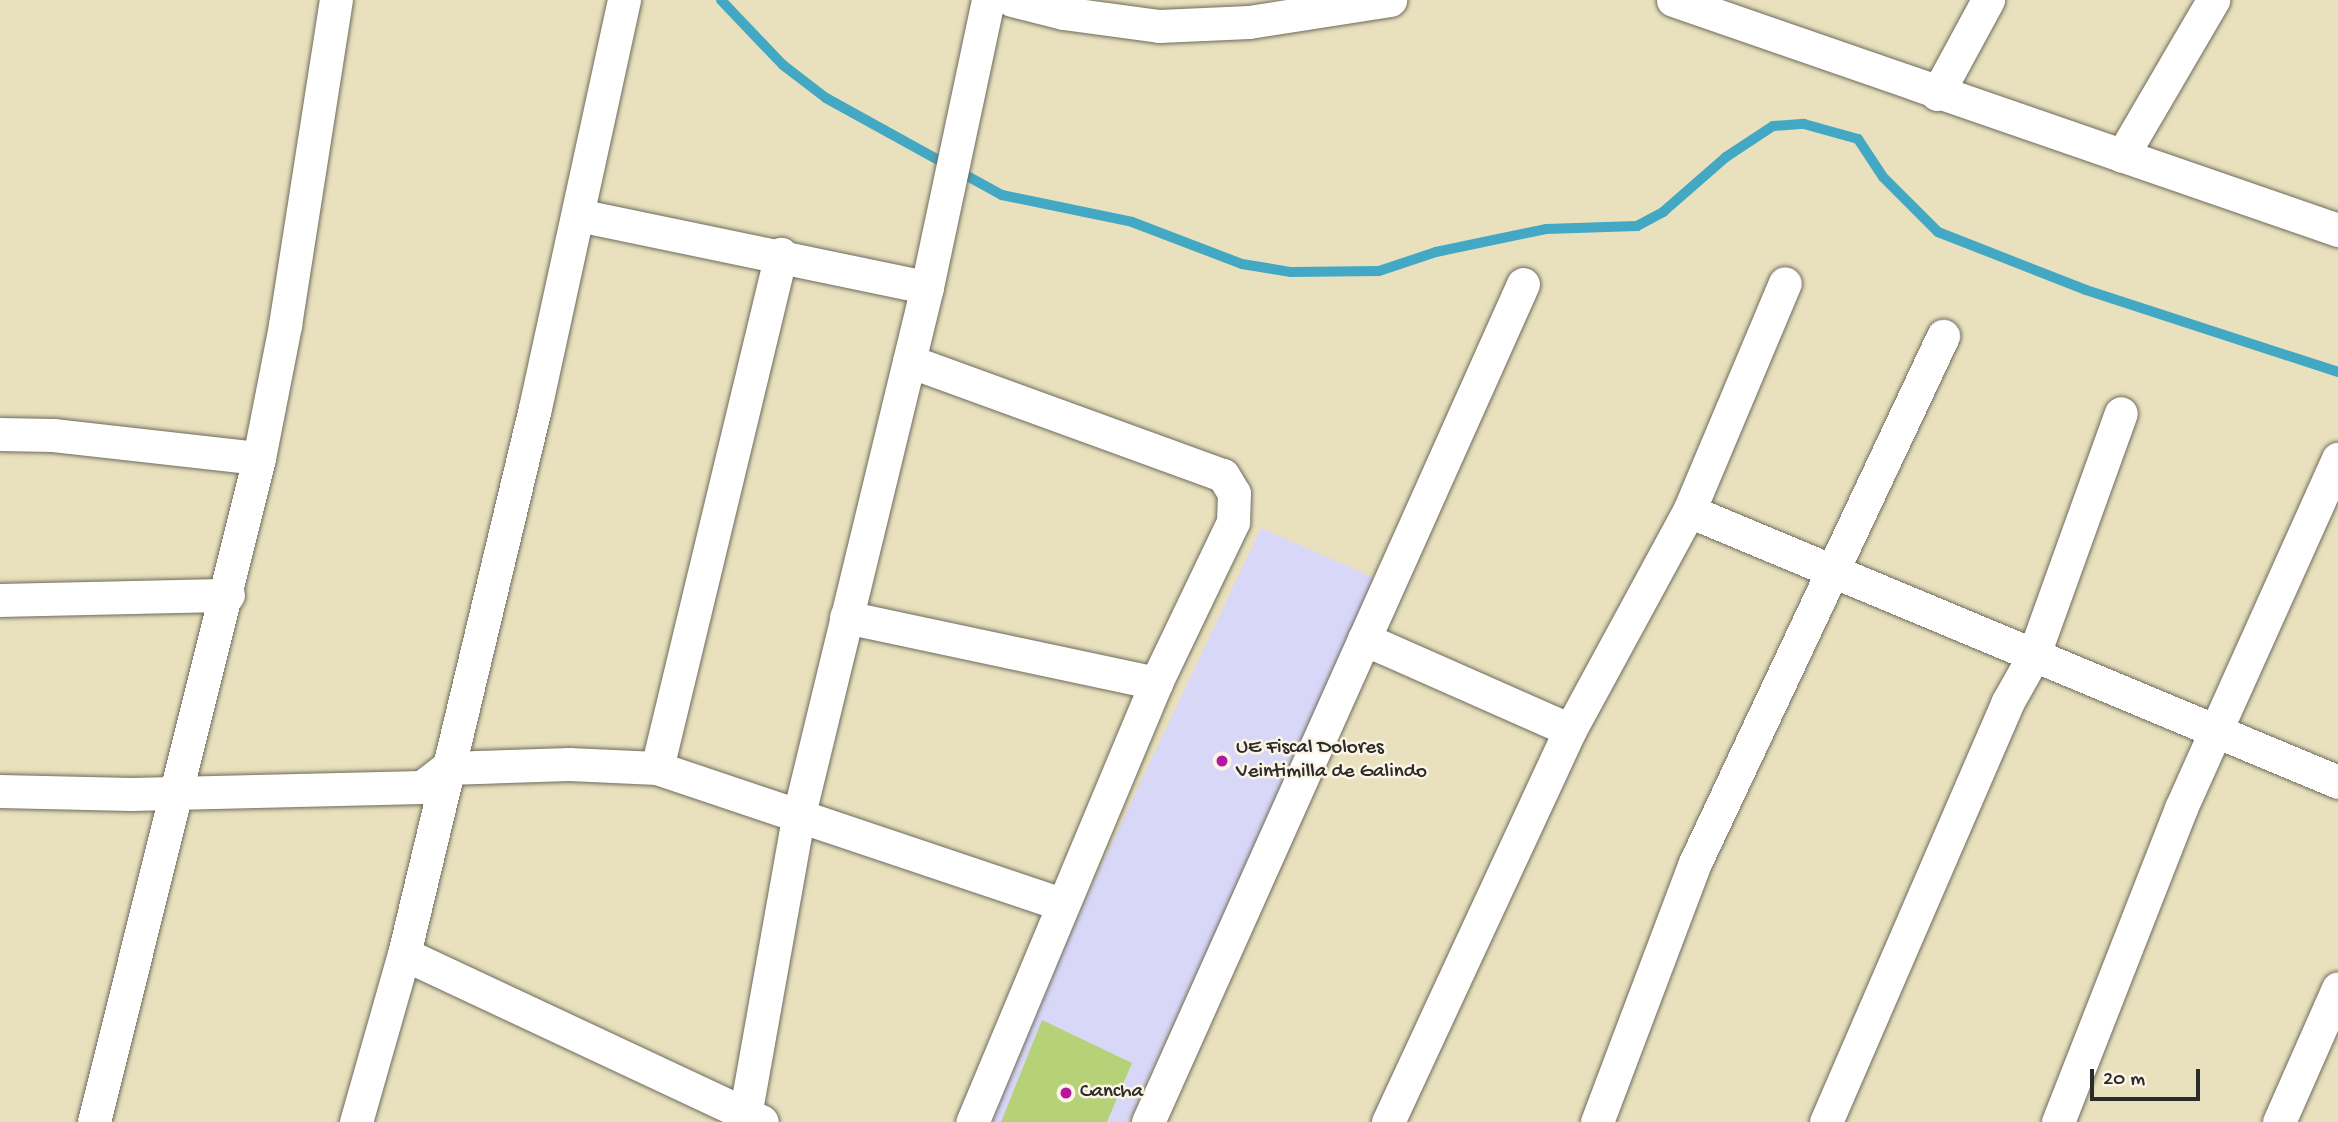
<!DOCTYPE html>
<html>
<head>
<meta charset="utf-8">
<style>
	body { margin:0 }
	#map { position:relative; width:2338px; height:1122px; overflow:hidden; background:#e9e1bd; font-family:"Gochi Hand",sans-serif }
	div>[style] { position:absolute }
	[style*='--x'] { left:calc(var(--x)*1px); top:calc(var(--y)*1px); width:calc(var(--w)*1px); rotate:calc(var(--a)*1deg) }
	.built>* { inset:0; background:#d9d7f8 }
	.green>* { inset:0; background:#b5d279 }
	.stream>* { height:10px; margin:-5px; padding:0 5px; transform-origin:5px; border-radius:5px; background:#43a8c3 }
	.roads { filter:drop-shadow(0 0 2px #6e6b5e) drop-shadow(0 0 2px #6e6b5e) }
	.minor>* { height:33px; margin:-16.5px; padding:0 16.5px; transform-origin:16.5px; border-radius:16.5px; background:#fff }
	.dots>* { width:19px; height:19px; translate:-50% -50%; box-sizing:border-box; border:4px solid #fcf5e5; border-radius:50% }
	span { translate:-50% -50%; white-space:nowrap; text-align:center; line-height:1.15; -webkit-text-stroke:5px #fcf5e5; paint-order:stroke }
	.poi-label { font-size:21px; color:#2b2b2b }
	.left { translate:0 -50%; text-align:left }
	.scale { position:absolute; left:2090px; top:1069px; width:110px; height:32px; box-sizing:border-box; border:4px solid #2b2b2b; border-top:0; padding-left:9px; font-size:21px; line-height:24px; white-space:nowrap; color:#2b2b2b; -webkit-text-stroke:5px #fcf5e5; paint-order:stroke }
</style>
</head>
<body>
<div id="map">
	<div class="built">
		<i style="clip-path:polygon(1261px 528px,1377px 579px,1128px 1122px,990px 1122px,1065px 942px)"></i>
	</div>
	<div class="green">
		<i style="clip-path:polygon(1042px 1020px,1132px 1063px,1107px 1122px,1001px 1122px)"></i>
	</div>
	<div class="stream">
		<i style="--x:721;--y:0;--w:90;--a:46.4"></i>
		<i style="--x:783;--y:65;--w:54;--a:37.5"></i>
		<i style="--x:826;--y:98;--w:201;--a:28.9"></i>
		<i style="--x:1002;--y:195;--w:133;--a:11.7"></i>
		<i style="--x:1132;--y:222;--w:118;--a:20.9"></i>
		<i style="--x:1242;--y:264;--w:50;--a:9.3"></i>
		<i style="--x:1291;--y:272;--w:88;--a:-0.7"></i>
		<i style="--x:1379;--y:271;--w:60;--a:-18.4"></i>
		<i style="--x:1436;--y:252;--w:112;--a:-11.8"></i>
		<i style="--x:1546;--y:229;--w:91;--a:-1.9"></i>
		<i style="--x:1637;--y:226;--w:30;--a:-28"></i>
		<i style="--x:1663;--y:212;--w:84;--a:-41.1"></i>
		<i style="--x:1726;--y:157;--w:56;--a:-33.4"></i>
		<i style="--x:1773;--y:126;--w:31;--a:-4"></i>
		<i style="--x:1804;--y:124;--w:56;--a:15.5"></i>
		<i style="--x:1858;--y:139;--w:45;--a:56.7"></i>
		<i style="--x:1883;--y:177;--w:78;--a:45"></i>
		<i style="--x:1938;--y:232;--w:159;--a:21.4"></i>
		<i style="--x:2086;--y:290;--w:265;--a:18"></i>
	</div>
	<div class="roads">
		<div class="minor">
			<i style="--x:1012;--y:0;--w:53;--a:14.3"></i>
			<i style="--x:1063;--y:13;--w:97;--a:7.7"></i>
			<i style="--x:1159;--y:26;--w:90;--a:-2.5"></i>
			<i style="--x:1249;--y:22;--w:143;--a:-8.9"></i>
			<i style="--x:1673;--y:0;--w:704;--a:19.08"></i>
			<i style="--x:1937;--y:94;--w:107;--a:-61.5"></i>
			<i style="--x:2122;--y:156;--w:181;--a:-59.7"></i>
			<i style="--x:578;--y:215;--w:356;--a:11.7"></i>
			<i style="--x:927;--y:287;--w:546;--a:103.65"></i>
			<i style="--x:798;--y:818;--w:309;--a:100.1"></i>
			<i style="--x:927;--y:287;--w:293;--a:-78"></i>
			<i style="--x:909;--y:361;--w:334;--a:20"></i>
			<i style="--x:1223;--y:475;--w:21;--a:59"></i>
			<i style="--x:1234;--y:493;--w:29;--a:92"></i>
			<i style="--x:1233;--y:522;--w:178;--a:115.6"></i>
			<i style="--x:1156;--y:683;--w:476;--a:112.7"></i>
			<i style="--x:0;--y:434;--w:53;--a:1.1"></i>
			<i style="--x:53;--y:435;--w:207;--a:6.4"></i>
			<i style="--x:1689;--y:511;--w:703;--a:22.66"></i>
			<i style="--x:0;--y:600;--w:228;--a:-1.3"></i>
			<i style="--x:846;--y:617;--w:317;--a:12"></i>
			<i style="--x:1364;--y:639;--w:225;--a:23.8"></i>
			<i style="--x:657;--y:768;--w:529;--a:-76.44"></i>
			<i style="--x:0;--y:791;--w:131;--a:1.3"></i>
			<i style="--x:131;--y:794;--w:291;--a:-1.4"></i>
			<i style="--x:422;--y:787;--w:31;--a:-38"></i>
			<i style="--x:446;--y:768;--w:123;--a:-1.9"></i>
			<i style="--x:569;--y:764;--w:88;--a:2.6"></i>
			<i style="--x:657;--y:768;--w:427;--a:18.6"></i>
			<i style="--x:404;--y:954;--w:395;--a:25.1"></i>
			<i style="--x:94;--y:1122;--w:684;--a:-76.04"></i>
			<i style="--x:259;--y:458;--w:136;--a:-78.9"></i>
			<i style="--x:285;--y:325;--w:329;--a:-81.1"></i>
			<i style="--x:356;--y:1122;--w:175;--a:-74.1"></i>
			<i style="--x:404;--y:954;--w:561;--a:-76.51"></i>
			<i style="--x:535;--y:408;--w:418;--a:-77.7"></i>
			<i style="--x:1148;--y:1122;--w:918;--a:-65.89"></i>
			<i style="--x:1388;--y:1122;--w:432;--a:-65.1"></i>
			<i style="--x:1570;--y:730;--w:249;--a:-61.5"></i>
			<i style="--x:1689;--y:511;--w:247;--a:-67.2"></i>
			<i style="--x:1597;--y:1122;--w:275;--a:-69.3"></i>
			<i style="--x:1694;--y:865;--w:585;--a:-64.79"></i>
			<i style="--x:1826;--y:1122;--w:456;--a:-66.6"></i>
			<i style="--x:2007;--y:703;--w:53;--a:-60.5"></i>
			<i style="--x:2033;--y:657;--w:259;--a:-70.2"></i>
			<i style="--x:2058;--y:1122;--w:337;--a:-68.6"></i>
			<i style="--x:2181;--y:808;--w:383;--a:-65.8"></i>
			<i style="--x:2279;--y:1122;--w:146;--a:-66.2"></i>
		</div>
	</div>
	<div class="dots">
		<i style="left:1222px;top:761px;background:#b5179e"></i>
		<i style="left:1066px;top:1093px;background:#b5179e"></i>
	</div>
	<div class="poi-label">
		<span class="left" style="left:1236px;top:761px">UE Fiscal Dolores<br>Veintimilla de Galindo</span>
		<span class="left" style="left:1080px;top:1093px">Cancha</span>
	</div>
	<div class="scale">20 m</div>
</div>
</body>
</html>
